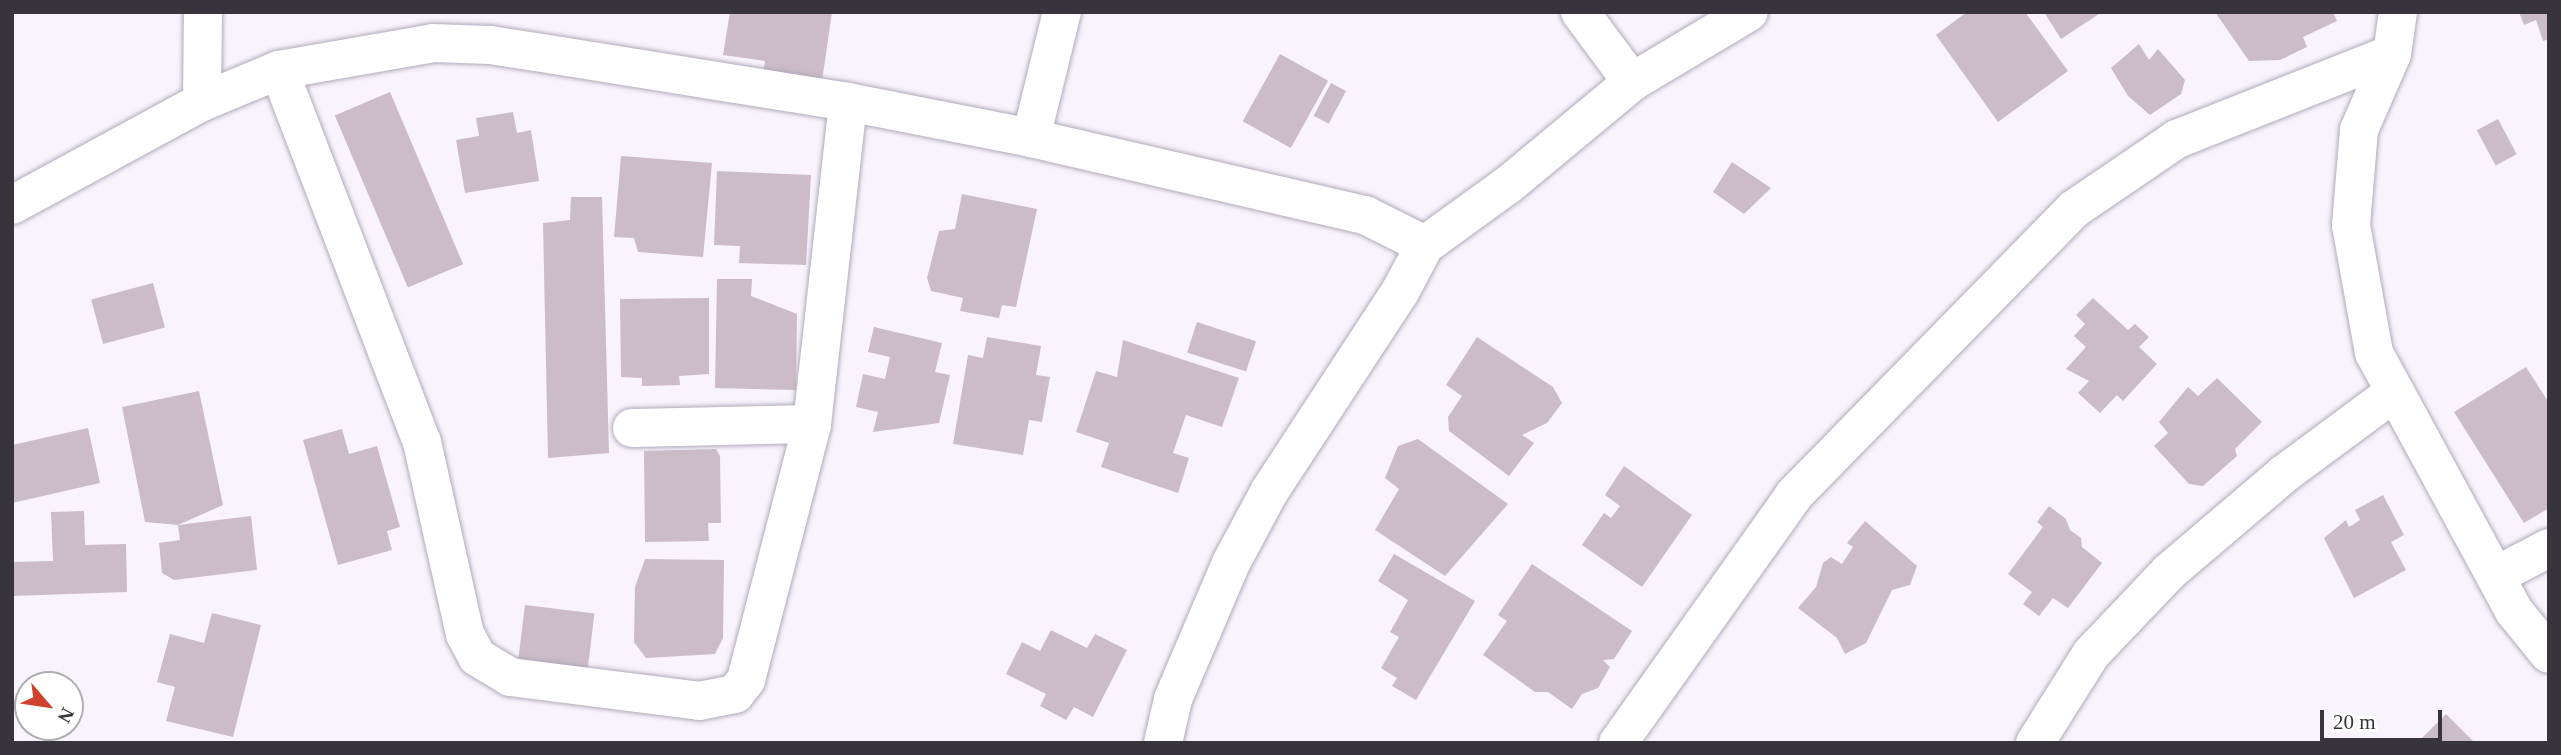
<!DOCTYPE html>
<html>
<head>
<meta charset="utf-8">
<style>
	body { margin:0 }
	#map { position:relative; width:2561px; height:755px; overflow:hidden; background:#f8f3fd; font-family:"Times New Roman",serif }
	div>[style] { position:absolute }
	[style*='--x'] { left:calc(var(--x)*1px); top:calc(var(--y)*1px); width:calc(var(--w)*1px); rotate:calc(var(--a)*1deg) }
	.building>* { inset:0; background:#cbbcc8; transform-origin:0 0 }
	.roads { filter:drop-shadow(0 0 2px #b1aaba) drop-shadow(0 0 2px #b1aaba) }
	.street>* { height:38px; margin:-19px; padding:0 19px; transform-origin:19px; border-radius:19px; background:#fff }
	span { translate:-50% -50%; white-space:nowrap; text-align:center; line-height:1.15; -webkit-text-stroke:5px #fff; paint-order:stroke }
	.frame { position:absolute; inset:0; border:14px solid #37343b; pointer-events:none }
	.north { position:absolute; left:14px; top:671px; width:70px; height:70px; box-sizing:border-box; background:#fff; border:2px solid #afaeb1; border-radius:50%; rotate:119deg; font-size:19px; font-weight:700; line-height:28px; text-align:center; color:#37343b }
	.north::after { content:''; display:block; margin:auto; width:24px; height:32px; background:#cf432e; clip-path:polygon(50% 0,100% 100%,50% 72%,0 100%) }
	.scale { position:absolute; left:2320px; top:710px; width:122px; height:32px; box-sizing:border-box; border:4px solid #37343b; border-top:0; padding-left:9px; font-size:21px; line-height:24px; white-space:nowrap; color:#37343b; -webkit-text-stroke:5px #fff; paint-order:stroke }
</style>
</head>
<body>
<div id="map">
	<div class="building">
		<i style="clip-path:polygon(730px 12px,832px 12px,821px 88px,762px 79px,765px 61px,723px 55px)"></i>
		<i style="clip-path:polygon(1967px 12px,2025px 12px,2068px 71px,1998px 122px,1936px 35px)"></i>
		<i style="clip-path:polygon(2044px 12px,2102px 12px,2061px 39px)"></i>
		<i style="clip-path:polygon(2215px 12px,2333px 12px,2337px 21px,2303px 37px,2307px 47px,2280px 60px,2249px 61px)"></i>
		<i style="clip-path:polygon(2519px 12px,2549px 12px,2549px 39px,2543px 41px,2536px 20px,2524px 25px)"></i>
		<i style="clip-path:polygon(2139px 44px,2149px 60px,2158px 49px,2185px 80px,2181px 94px,2150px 115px,2128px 96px,2111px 68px)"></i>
		<i style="left:1280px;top:54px;width:55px;height:77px;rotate:29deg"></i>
		<i style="left:1331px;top:83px;width:17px;height:37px;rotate:28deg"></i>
		<i style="left:390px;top:92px;width:187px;height:60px;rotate:67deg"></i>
		<i style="clip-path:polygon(513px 112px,517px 133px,531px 130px,539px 181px,465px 193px,456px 140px,479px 136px,476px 118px)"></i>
		<i style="left:2498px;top:119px;width:40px;height:24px;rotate:62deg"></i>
		<i style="clip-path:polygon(621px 156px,712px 163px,703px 257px,638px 252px,634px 238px,614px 237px)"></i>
		<i style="clip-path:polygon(1732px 162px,1771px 188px,1744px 214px,1713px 192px)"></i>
		<i style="clip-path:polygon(717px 171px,811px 175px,806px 265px,739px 263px,740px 246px,714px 245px)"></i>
		<i style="clip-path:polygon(962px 194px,1037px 209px,1016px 307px,1002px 305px,999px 318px,960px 311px,963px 298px,931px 291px,927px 278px,939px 231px,955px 229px)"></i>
		<i style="clip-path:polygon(571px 197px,602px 197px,609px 453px,548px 458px,543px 223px,570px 220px)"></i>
		<i style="clip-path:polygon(717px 279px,752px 279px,751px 296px,797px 314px,796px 390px,715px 388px)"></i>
		<i style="left:153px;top:283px;width:46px;height:64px;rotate:75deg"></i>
		<i style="clip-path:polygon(709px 298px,709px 374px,679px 376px,680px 385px,642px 386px,642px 378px,621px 377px,620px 299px)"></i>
		<i style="clip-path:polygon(2093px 298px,2128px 330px,2135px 324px,2149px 337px,2139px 347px,2157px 364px,2123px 401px,2117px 395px,2100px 413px,2078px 393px,2089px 381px,2066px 369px,2086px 347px,2074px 336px,2085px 324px,2076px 315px)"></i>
		<i style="left:1197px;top:322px;width:62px;height:32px;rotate:18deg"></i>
		<i style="clip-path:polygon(874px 327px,942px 343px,935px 372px,950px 375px,939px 423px,873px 432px,878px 412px,856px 407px,863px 374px,885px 379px,890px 357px,868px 352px)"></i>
		<i style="clip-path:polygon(987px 337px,1041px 346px,1036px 375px,1050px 377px,1042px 422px,1029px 420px,1023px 455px,953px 444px,968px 355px,983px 358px)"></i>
		<i style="clip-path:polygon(1477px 337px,1553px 387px,1562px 403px,1547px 423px,1522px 435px,1534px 443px,1509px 476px,1449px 431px,1448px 417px,1462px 396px,1446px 385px)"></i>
		<i style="clip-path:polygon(1123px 340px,1239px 378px,1222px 427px,1186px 415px,1173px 453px,1189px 458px,1178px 493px,1101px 467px,1109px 443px,1076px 432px,1096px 371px,1117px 377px)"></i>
		<i style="clip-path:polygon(2526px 367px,2549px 403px,2549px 508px,2524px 523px,2454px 412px)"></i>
		<i style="clip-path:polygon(2217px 378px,2262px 422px,2235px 449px,2237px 456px,2203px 486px,2189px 484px,2154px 446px,2168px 433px,2159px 422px,2188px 387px,2198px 396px)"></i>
		<i style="clip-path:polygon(199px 391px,223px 505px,178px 525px,145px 522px,122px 407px)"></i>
		<i style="clip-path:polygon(88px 428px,100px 483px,12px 503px,12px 445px)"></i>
		<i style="clip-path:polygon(342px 429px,349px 454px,377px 446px,400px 527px,387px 531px,392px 550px,338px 565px,303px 440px)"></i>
		<i style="clip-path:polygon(1418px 439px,1508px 504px,1445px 576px,1375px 530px,1399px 489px,1385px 478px,1398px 446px)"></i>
		<i style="clip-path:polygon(716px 449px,720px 456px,721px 523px,708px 523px,709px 541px,645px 542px,644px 451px)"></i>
		<i style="clip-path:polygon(1624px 466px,1692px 515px,1642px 587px,1582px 545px,1604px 513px,1611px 518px,1620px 506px,1605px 495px)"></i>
		<i style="clip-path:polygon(2383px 495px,2404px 535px,2391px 542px,2406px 570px,2354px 598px,2324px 538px,2346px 520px,2349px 527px,2360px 520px,2355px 510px)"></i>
		<i style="clip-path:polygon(2049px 506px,2066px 519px,2070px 530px,2081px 538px,2082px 547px,2102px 563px,2068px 608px,2053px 598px,2039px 616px,2023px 604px,2032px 592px,2008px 574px,2043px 527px,2037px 522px)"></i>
		<i style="clip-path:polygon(84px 511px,85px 545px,126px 544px,127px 592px,12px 596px,12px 562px,53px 561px,51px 512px)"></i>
		<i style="clip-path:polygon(251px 516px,257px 570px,174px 580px,162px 573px,159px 543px,180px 540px,178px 525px)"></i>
		<i style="clip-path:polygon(1865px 521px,1917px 566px,1910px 585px,1892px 590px,1866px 643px,1845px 654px,1837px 638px,1798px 608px,1816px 587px,1823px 563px,1831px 557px,1842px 564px,1853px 547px,1847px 543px)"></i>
		<i style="clip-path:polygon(1394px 554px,1475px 601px,1416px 700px,1392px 686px,1397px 678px,1381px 668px,1399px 637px,1390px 632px,1408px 600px,1378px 581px)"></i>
		<i style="clip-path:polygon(645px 559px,724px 560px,723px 638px,715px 654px,646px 658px,634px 642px,635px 587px)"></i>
		<i style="clip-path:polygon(1532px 564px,1632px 631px,1614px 659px,1603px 660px,1610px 667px,1598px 688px,1582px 694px,1572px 709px,1548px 692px,1535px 692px,1483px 655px,1507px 621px,1498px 615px)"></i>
		<i style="left:525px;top:605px;width:70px;height:56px;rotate:7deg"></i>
		<i style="clip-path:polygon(212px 613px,261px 625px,233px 737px,166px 721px,175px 687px,157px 682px,170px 634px,204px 643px)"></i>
		<i style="clip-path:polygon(1051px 630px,1087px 648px,1095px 634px,1127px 650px,1093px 717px,1074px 707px,1066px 720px,1040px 706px,1046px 694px,1006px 674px,1022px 642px,1040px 651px)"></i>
		<i style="clip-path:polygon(2446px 714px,2475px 743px,2417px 743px)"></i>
	</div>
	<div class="roads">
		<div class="street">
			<i style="--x:1580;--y:12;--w:87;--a:53.4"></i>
			<i style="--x:2398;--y:12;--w:42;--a:98.1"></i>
			<i style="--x:2392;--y:54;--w:83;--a:113.5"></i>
			<i style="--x:2359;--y:130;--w:95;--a:94.8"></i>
			<i style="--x:2351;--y:225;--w:130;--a:79.8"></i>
			<i style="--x:2374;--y:353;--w:294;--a:61.5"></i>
			<i style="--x:2514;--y:611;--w:55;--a:50.9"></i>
			<i style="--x:279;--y:70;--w:399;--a:69"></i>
			<i style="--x:422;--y:442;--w:197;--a:77.4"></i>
			<i style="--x:465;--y:634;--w:26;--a:62"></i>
			<i style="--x:477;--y:657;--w:39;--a:31"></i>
			<i style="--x:510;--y:677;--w:191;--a:7.2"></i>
			<i style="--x:699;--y:701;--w:37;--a:-11"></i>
			<i style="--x:735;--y:694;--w:18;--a:-52"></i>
			<i style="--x:746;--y:680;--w:264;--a:-75.5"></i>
			<i style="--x:812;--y:424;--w:324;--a:-83.6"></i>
			<i style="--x:202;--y:102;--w:90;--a:-89.4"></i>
			<i style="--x:1031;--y:138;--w:130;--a:-76.2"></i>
			<i style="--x:12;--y:205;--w:216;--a:-28.5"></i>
			<i style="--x:202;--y:102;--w:83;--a:-22.6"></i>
			<i style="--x:279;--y:70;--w:156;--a:-9.9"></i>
			<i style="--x:433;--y:43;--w:57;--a:2"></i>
			<i style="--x:490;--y:45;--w:72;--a:8.8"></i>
			<i style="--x:561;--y:56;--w:291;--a:9.1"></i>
			<i style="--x:848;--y:102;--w:187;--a:11.1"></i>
			<i style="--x:1031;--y:138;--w:343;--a:13"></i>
			<i style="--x:1365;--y:215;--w:67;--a:26.6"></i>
			<i style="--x:1425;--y:245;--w:102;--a:-35.9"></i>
			<i style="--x:1508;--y:185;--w:161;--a:-39.7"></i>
			<i style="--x:1632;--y:82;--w:136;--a:-30.9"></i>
			<i style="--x:632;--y:428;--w:180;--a:-1.3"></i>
			<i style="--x:2495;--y:576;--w:61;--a:-27.4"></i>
			<i style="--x:1163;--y:743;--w:45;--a:-77.2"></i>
			<i style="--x:1173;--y:699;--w:148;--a:-66.9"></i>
			<i style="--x:1231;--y:563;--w:81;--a:-61.8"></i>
			<i style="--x:1269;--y:492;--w:239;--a:-56.8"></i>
			<i style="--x:1400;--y:292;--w:53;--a:-62"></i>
			<i style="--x:1618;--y:743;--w:304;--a:-54.6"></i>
			<i style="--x:1794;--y:495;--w:400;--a:-45.6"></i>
			<i style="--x:2074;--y:209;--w:125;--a:-34.2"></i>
			<i style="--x:2177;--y:139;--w:231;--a:-21.6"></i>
			<i style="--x:2035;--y:743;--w:105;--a:-57.8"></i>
			<i style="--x:2091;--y:654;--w:113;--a:-46.4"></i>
			<i style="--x:2169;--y:572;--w:151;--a:-40.4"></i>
			<i style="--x:2284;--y:474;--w:138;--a:-36.5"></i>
		</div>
	</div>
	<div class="frame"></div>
	<div class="north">N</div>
	<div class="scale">20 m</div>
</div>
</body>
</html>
